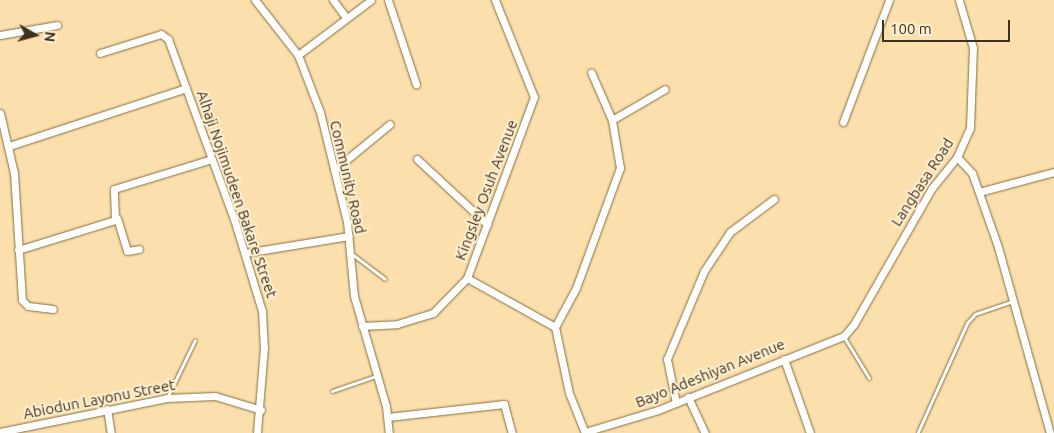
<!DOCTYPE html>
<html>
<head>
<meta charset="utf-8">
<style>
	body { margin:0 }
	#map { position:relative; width:1054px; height:433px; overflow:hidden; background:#fbe0ad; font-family:Ubuntu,sans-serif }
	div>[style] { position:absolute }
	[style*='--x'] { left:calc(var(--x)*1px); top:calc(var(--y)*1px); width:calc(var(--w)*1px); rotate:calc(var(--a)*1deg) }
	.roads { filter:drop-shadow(0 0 1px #866e3e) drop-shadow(0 0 1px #866e3e) }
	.lane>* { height:3px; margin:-1.5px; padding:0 1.5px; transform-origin:1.5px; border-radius:1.5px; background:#fff }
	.street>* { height:7px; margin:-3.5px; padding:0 3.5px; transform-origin:3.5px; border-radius:3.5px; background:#fff }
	span { translate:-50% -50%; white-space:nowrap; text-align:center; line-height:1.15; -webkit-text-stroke:4px #ffefd0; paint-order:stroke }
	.street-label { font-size:15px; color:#3d321e }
	.north { position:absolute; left:10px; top:10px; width:50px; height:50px; -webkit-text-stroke:4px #ffefd0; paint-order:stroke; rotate:97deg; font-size:14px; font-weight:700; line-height:20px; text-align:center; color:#3d321e }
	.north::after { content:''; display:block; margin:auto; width:18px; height:22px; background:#3d321e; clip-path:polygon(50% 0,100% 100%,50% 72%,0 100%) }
	.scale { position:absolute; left:882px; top:20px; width:128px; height:22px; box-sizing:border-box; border:2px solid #3d321e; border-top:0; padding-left:6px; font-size:15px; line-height:18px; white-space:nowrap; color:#3d321e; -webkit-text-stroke:4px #ffefd0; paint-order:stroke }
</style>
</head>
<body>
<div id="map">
	<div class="roads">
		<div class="lane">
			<i style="--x:352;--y:254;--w:41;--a:37.1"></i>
			<i style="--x:844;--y:337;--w:48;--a:58.6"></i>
			<i style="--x:332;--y:391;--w:46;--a:-18.8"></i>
			<i style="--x:167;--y:398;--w:64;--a:-64.2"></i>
			<i style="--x:918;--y:432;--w:120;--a:-65.8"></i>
			<i style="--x:967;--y:323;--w:12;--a:-48"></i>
			<i style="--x:975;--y:314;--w:39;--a:-19"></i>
		</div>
		<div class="street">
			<i style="--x:255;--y:0;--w:70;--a:52"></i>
			<i style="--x:298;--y:55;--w:61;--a:68.9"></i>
			<i style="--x:320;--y:112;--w:113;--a:76.2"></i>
			<i style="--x:347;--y:222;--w:74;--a:84.6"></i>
			<i style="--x:354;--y:296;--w:115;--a:73.8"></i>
			<i style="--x:386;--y:406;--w:27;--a:84"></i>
			<i style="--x:333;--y:0;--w:21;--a:53"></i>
			<i style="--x:388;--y:0;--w:89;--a:71.6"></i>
			<i style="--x:0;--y:35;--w:58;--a:-10"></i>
			<i style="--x:100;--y:53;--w:64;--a:-17.3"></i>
			<i style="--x:161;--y:34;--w:9;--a:36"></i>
			<i style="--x:168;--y:39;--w:192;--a:69.9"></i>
			<i style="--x:234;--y:219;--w:96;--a:73.1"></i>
			<i style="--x:262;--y:311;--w:36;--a:87"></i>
			<i style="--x:264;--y:347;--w:86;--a:94.7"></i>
			<i style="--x:298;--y:55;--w:91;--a:-37"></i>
			<i style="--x:0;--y:113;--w:62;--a:76.9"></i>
			<i style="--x:14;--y:173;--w:127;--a:86.4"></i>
			<i style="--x:22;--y:300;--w:8;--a:45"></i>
			<i style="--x:28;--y:306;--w:25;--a:7"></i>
			<i style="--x:612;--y:120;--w:61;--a:-30.3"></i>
			<i style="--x:843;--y:122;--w:130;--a:-69.3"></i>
			<i style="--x:9;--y:146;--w:186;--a:-18.1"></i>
			<i style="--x:957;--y:157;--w:22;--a:47"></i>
			<i style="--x:972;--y:173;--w:78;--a:70.6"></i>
			<i style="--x:998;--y:247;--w:193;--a:74.4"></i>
			<i style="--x:417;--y:159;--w:96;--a:42.9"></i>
			<i style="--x:334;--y:170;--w:72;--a:-39.4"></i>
			<i style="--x:979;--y:192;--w:78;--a:-14.9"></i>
			<i style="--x:117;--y:218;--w:34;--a:73"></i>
			<i style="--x:127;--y:251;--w:12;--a:-9"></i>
			<i style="--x:18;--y:250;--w:102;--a:-17.2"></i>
			<i style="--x:115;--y:220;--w:31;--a:-92"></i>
			<i style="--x:114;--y:189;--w:102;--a:-17"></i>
			<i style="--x:245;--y:253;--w:105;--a:-9.3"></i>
			<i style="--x:467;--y:278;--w:101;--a:29.1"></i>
			<i style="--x:555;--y:327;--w:67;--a:78"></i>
			<i style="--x:569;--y:393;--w:43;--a:68.2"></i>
			<i style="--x:362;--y:326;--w:35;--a:-3"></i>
			<i style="--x:397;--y:324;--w:38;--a:-17"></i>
			<i style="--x:433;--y:313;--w:49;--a:-45.8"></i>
			<i style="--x:467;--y:278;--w:193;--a:-69.7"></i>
			<i style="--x:534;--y:97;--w:105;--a:-111.9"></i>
			<i style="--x:555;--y:327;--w:44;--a:-61.7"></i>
			<i style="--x:576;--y:288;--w:128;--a:-69.9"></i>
			<i style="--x:620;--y:168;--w:49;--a:-99.5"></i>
			<i style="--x:612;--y:120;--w:52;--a:-113.6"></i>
			<i style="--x:784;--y:359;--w:78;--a:70.6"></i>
			<i style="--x:688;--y:397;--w:40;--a:65"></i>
			<i style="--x:676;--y:403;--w:45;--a:-101.6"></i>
			<i style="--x:667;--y:359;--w:95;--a:-67.2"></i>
			<i style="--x:704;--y:271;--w:47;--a:-56.3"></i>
			<i style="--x:730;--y:232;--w:55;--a:-36.9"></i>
			<i style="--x:107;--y:409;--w:24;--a:81"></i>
			<i style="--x:388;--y:417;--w:117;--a:-6.4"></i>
			<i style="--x:504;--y:404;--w:30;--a:75"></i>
			<i style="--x:0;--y:432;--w:170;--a:-11.5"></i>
			<i style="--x:167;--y:398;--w:48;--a:-2.4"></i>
			<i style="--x:215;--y:396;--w:48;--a:16.9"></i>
			<i style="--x:585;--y:432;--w:76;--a:-16.8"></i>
			<i style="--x:658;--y:410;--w:200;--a:-21.7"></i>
			<i style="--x:844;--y:336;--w:16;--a:-50"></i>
			<i style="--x:854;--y:324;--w:157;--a:-60.2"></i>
			<i style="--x:932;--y:188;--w:40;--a:-51"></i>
			<i style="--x:957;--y:157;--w:32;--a:-66"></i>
			<i style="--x:970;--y:128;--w:80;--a:-87.9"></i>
			<i style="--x:973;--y:48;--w:50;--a:-106.3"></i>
		</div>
	</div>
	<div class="street-label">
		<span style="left:348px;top:177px;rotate:77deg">Community Road</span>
		<span style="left:922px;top:182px;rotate:-57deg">Langbasa Road</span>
		<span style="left:486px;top:190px;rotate:-69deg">Kingsley Osuh Avenue</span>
		<span style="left:237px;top:194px;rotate:71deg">Alhaji Nojimudeen Bakare Street</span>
		<span style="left:710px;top:373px;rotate:-22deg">Bayo Adeshiyan Avenue</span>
		<span style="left:99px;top:399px;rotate:-11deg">Abiodun Layonu Street</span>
	</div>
	<div class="north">N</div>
	<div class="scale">100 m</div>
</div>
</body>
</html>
